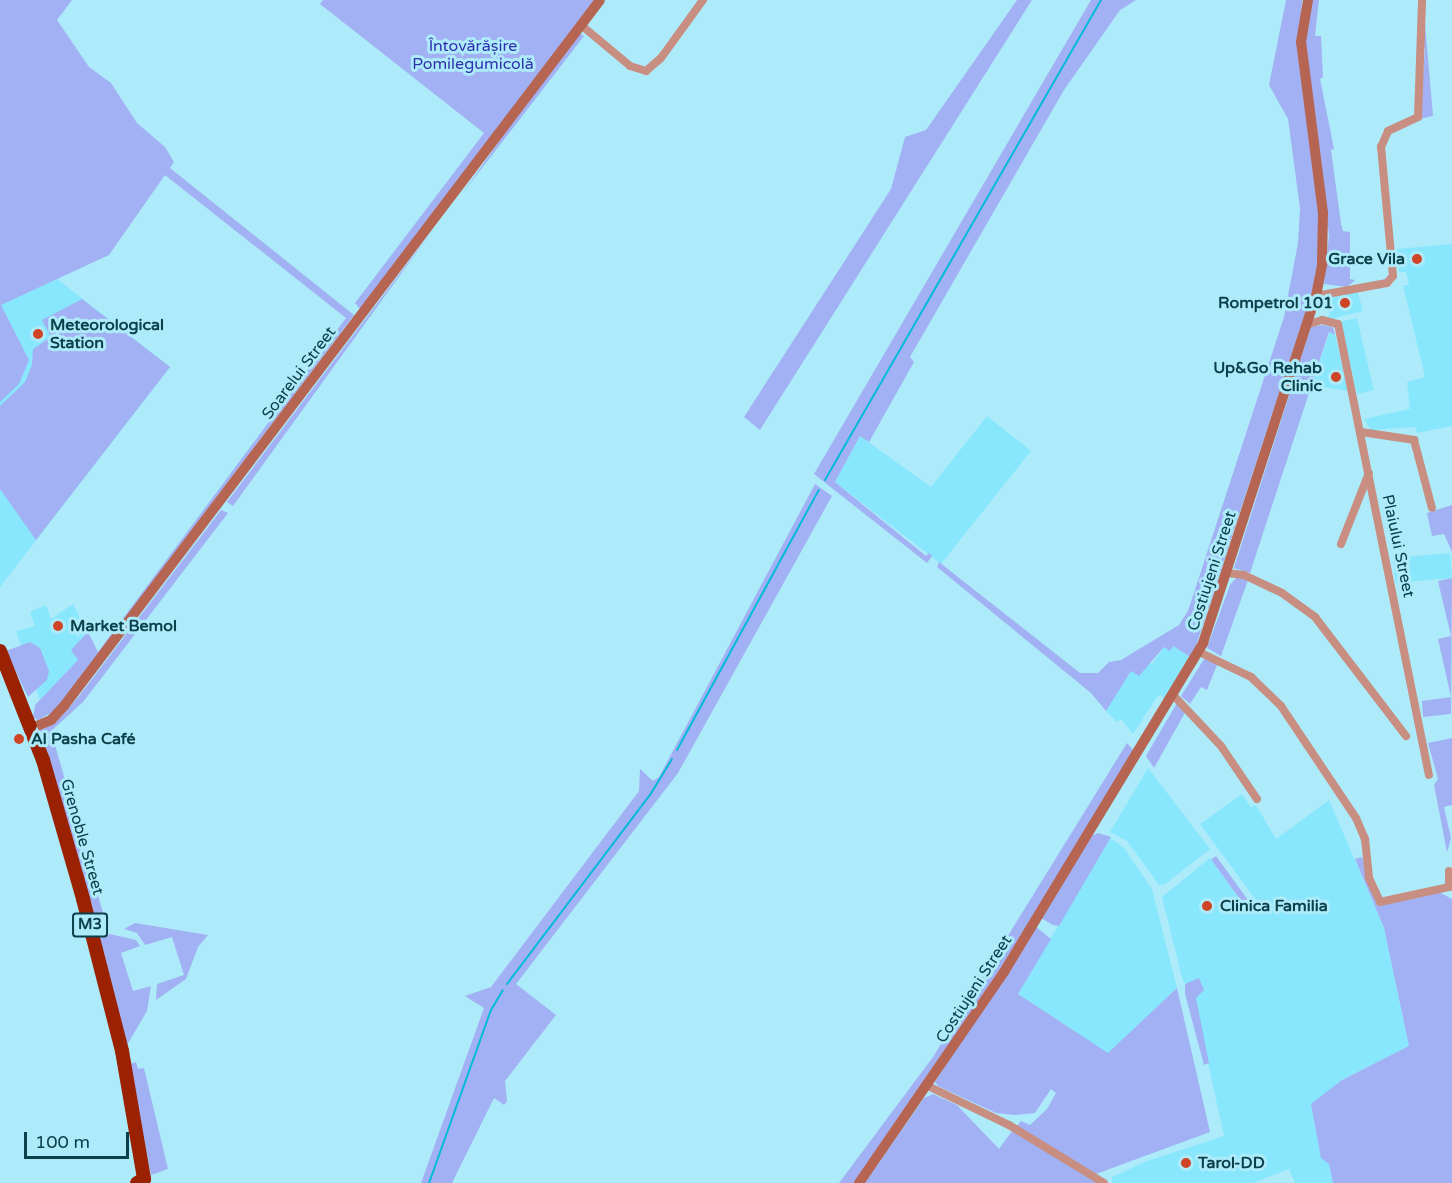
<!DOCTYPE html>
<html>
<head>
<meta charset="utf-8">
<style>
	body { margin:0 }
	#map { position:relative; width:1452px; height:1183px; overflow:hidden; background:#aeebfa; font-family:"Varela Round",sans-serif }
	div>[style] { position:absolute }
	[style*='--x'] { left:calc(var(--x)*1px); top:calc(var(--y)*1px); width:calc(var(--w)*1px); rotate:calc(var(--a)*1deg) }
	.built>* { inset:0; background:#88e7fc; transform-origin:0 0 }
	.green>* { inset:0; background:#a2b1f3; transform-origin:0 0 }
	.stream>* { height:2px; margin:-1px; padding:0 1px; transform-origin:1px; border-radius:1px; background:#03bbd8 }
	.street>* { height:8px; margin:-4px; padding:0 4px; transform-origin:4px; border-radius:4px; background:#c78e81 }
	.secondary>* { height:10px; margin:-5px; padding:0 5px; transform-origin:5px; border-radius:5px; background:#b66552 }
	.highway>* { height:14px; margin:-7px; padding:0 7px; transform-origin:7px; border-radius:7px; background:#9a2202 }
	.dots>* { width:16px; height:16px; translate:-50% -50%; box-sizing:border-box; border:3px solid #aeebfa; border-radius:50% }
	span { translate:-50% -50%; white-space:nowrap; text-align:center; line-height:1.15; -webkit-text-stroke:6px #aeebfa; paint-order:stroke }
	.shield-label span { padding:2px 4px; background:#aeebfa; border:2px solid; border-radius:4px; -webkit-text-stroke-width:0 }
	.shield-label { font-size:15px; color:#0c404a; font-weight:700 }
	.park-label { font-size:16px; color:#3131ad }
	.poi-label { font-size:16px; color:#0c404a; font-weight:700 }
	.right { translate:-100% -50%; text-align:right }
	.left { translate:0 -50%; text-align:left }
	.street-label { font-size:16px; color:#0c404a }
	.scale { position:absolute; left:24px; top:1132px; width:105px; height:27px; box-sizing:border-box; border:3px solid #0c404a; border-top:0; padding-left:8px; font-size:18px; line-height:21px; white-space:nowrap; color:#0c404a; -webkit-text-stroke:4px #aeebfa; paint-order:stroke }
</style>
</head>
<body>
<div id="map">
	<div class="built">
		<i style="clip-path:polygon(1452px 244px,1452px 426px,1417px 433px,1416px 427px,1371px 430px,1364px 419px,1410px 409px,1407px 382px,1425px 377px,1403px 285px,1409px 285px,1406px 272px,1399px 272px,1397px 249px)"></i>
		<i style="clip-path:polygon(56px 278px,170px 367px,0 587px,0 305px)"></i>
		<i style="clip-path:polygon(1358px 292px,1363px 311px,1331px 319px,1327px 317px,1330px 314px,1325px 298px)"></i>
		<i style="left:1357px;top:318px;width:74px;height:17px;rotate:77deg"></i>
		<i style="clip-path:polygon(1330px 331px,1335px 335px,1348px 391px,1312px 385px)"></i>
		<i style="clip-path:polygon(987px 416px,1031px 451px,941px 564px,835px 482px,860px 436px,931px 487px)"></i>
		<i style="left:1450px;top:553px;width:25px;height:57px;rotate:85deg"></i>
		<i style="clip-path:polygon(73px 604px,93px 645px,40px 700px,16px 631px,35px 626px,30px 612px,46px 605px,51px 619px)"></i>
		<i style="clip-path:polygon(1173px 646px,1189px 656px,1164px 699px,1161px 695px,1157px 697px,1133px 734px,1121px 719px,1117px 722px,1106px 711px,1108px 705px,1131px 671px,1148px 662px,1152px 664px,1164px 647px)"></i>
		<i style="clip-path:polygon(1148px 768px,1210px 849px,1164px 885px,1159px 885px,1127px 841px,1110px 832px)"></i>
		<i style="clip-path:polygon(1242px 794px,1251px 807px,1256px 805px,1276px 839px,1329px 800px,1384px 928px,1409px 1046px,1342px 1080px,1329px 1163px,1333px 1183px,1295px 1183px,1289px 1169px,1253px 1183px,1112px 1183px,1112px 1177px,1147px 1161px,1224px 1136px,1201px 1031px,1196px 998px,1199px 994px,1183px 981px,1162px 897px,1210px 858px,1246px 908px,1256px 900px,1200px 824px)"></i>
		<i style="clip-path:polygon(1110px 838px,1124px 848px,1152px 889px,1177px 988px,1108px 1054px,1018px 994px)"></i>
	</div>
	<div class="green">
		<i style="clip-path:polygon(0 0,72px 0,57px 20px,89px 67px,111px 83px,137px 123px,165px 147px,174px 162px,170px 168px,354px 315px,56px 710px,38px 720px,33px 717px,35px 705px,78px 660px,71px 650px,88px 632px,98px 652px,346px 318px,165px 175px,109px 255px,1px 305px,29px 360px,19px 384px,0 402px)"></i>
		<i style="clip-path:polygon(323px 0,596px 0,361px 310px,355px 303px,484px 133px,320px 4px)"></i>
		<i style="clip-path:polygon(1017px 0,1032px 0,760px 430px,744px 417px,891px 189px,905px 137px,926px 130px)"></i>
		<i style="clip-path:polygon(1091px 0,1136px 0,1120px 10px,1064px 90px,910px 357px,914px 362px,869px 442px,860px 436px,835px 482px,926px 556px,929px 553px,932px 556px,927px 563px,814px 474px)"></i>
		<i style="clip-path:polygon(1286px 0,1302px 0,1298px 54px,1318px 202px,1319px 255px,1314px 286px,1192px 658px,1173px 646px,1170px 651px,1164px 647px,1139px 676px,1131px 671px,1106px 711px,1091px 693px,937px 567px,939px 562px,1080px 673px,1098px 673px,1109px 662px,1121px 660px,1179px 625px,1188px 611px,1284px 317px,1298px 243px,1300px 208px,1288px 119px,1269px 85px)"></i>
		<i style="clip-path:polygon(1312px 0,1319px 0,1315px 36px,1321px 36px,1323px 77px,1320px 79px,1334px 149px,1331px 150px,1341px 224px,1343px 231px,1350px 232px,1350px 279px,1355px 280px,1347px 287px,1324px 284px,1329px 235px,1305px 39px)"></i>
		<i style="clip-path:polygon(1423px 0,1433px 116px,1420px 119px,1425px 48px,1419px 47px)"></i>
		<i style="clip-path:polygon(579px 33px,584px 36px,462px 194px,532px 95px)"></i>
		<i style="clip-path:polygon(432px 231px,233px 506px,227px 502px)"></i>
		<i style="clip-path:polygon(82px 299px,170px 367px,36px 540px,0 489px,0 406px,25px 382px,32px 365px,33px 349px,51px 337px,42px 320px)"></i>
		<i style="clip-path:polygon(1323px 325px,1333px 327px,1335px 335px,1329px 332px,1250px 573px,1234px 568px,1311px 327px)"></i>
		<i style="clip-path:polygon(815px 484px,832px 496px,678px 773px,516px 984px,556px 1015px,505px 1081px,507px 1101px,504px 1105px,494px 1098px,452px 1183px,421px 1183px,484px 1008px,465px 996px,491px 987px,639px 791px,640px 769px,653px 781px,659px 777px)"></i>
		<i style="clip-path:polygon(1452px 505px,1452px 564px,1452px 552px,1444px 534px,1432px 536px,1427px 513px)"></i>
		<i style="clip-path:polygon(221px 510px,228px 513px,83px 702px,51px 731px,108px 930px,97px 930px,38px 731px,61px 717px,79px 696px)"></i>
		<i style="clip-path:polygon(1237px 577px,1248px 580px,1221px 656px,1207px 648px,1230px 585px)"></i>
		<i style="clip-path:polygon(1452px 578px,1451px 714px,1423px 717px,1422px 701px,1451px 697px,1438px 639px,1451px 636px,1438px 581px)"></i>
		<i style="clip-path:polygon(30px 642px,40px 648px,49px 671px,47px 680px,28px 697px,6px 651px)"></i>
		<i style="clip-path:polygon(1204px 659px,1219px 660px,1207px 690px,1201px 687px,1190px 704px,1181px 696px)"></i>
		<i style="clip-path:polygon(1177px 703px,1186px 711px,1154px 768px,1146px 756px)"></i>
		<i style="clip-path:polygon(1452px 738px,1452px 805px,1444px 807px,1451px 838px,1447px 852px,1434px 785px,1438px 779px,1428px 743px)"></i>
		<i style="clip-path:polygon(1127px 743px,1135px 752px,991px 987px,855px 1183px,839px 1183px,933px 1057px)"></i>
		<i style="clip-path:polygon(1098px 833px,1111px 837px,1059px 926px,1053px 925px,1041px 918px,1091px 836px)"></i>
		<i style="left:1216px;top:856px;width:59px;height:6px;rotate:54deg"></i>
		<i style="clip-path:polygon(1362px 857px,1377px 905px,1439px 892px,1452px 899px,1452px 1183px,1333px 1183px,1329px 1164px,1321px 1158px,1311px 1104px,1342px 1080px,1409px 1046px,1384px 928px,1355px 859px)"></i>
		<i style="clip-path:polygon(135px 923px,208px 935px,198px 947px,186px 979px,156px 1000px,157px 984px,184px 975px,172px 937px,145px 945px,137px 933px,124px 929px)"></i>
		<i style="clip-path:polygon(1036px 927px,1051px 939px,1018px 994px,1108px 1053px,1177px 988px,1210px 1132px,1096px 1174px,1017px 1126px,1021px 1121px,1030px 1125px,1047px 1109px,1056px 1093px,1051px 1089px,1035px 1113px,1015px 1115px,996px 1113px,938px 1086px,935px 1082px)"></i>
		<i style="clip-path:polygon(110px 934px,136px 940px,140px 946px,121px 953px,133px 991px,151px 986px,147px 1011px,127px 1045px,100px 938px)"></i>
		<i style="clip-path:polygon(1199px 978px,1204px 990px,1196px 998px,1209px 1063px,1204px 1065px,1185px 994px,1185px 984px)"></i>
		<i style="clip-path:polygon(136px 1062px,138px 1069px,144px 1068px,168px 1169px,151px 1175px,130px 1064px)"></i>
		<i style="clip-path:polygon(933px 1094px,957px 1105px,999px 1149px,1012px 1131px,1100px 1183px,865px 1183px,924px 1098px)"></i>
	</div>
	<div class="stream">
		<i style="--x:825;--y:480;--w:554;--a:-60.1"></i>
		<i style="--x:677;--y:750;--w:296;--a:-61.4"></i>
		<i style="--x:507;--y:984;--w:237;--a:-52.9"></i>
		<i style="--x:650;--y:795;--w:42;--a:-58.6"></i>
		<i style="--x:429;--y:1183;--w:184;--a:-70.3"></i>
		<i style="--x:491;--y:1010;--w:23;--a:-59"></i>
	</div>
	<div class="street">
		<i style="--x:581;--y:25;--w:64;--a:39.9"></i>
		<i style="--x:630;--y:66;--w:17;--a:17"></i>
		<i style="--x:646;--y:71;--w:20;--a:-41"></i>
		<i style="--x:661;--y:58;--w:72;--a:-54.1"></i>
		<i style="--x:1316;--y:296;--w:72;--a:-10.4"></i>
		<i style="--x:1387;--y:283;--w:9;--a:-49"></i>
		<i style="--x:1393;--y:276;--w:130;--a:-95.3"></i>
		<i style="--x:1381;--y:147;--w:17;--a:-66"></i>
		<i style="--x:1388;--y:131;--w:33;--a:-25"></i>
		<i style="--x:1418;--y:117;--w:117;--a:-88"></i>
		<i style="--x:1306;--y:325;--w:17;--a:-17"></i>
		<i style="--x:1322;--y:320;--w:16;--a:14"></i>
		<i style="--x:1338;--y:324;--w:460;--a:78.6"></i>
		<i style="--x:1361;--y:432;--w:54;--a:8.6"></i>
		<i style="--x:1414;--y:440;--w:70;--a:75.2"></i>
		<i style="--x:1341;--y:544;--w:76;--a:-68.5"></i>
		<i style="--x:1227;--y:573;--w:17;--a:7"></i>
		<i style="--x:1244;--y:575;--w:42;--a:25.3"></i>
		<i style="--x:1282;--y:593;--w:41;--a:36"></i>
		<i style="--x:1315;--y:617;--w:150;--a:52.6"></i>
		<i style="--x:1199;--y:652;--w:58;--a:25.7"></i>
		<i style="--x:1251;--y:677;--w:42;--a:44"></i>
		<i style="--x:1281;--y:706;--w:135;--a:56.2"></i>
		<i style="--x:1356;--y:818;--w:23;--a:67"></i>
		<i style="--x:1365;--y:839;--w:39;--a:84"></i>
		<i style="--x:1369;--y:878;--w:26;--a:65"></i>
		<i style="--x:1380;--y:902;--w:71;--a:-12.3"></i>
		<i style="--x:1449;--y:887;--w:16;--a:-90"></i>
		<i style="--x:1174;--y:696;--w:69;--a:46.8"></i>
		<i style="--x:1221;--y:746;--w:64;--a:55.8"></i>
		<i style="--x:928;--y:1086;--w:90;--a:25.7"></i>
		<i style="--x:1009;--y:1125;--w:111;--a:31.4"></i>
	</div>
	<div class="secondary">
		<i style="--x:32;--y:728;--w:21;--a:-23"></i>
		<i style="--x:51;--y:720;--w:19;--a:-47"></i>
		<i style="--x:64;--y:706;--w:886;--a:-52.79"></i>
		<i style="--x:859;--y:1183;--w:256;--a:-55.5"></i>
		<i style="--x:1004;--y:972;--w:385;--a:-58.8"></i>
		<i style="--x:1203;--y:643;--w:365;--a:-72"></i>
		<i style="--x:1316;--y:296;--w:33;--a:-79"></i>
		<i style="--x:1322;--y:264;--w:51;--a:-88.9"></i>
		<i style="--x:1323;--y:213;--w:172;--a:-97.3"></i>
		<i style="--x:1301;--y:42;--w:43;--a:-80.5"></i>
	</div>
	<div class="highway">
		<i style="--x:0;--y:651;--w:117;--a:68.5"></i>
		<i style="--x:43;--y:760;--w:145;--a:73.9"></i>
		<i style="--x:83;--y:899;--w:157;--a:75.6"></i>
		<i style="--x:122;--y:1051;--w:130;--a:80.2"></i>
		<i style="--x:144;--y:1179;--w:8;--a:150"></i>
	</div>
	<div class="dots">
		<i style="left:1417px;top:259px;background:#ce4425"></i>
		<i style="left:1345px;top:303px;background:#ce4425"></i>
		<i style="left:38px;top:334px;background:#ce4425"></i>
		<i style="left:1336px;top:377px;background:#ce4425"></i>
		<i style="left:58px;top:626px;background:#ce4425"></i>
		<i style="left:19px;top:739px;background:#ce4425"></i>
		<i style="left:1207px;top:906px;background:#ce4425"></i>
		<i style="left:1186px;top:1163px;background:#ce4425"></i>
	</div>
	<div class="shield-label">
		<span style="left:90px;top:925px">M3</span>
	</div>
	<div class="park-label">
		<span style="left:473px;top:55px">Întovărășire<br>Pomilegumicolă</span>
	</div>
	<div class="poi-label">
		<span class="right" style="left:1405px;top:259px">Grace Vila</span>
		<span class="right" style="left:1333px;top:303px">Rompetrol 101</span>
		<span class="left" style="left:50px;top:334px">Meteorological<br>Station</span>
		<span class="right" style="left:1322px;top:377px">Up&amp;Go Rehab<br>Clinic</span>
		<span class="left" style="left:70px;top:626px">Market Bemol</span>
		<span class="left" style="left:31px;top:739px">Al Pasha Café</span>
		<span class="left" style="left:1220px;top:906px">Clinica Familia</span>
		<span class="left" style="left:1198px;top:1163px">Tarol-DD</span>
	</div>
	<div class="street-label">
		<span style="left:299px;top:373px;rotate:-53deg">Soarelui Street</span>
		<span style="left:1398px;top:546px;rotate:78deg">Plaiului Street</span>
		<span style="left:1212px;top:571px;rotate:-72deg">Costiujeni Street</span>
		<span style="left:82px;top:837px;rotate:74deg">Grenoble Street</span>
		<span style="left:974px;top:989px;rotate:-57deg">Costiujeni Street</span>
	</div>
	<div class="scale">100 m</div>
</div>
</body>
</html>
